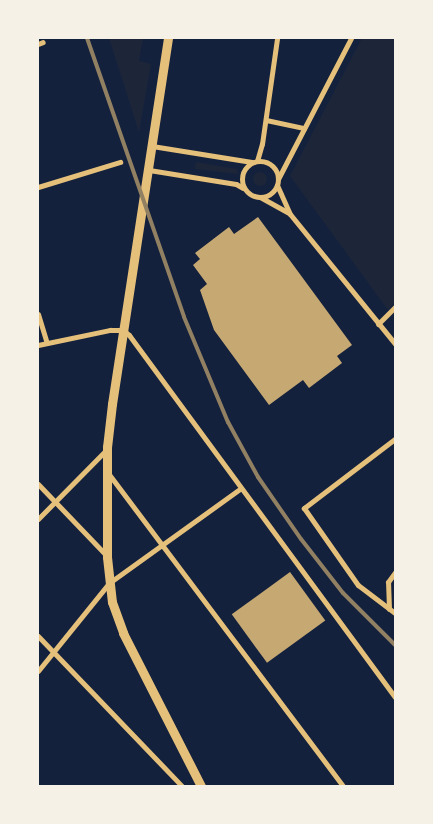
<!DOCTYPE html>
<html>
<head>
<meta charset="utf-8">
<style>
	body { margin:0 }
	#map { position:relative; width:433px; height:824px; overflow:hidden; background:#14213d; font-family:"Public Sans",sans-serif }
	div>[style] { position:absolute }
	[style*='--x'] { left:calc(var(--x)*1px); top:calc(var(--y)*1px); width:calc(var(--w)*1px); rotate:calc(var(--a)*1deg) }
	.green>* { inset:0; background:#1d2539 }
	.round { border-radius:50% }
	.building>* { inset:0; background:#c6a872; transform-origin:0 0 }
	.minor>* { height:5px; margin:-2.5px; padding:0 2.5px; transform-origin:2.5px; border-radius:2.5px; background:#e5c07b }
	.minor>.ring { margin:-2.5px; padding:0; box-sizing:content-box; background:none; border:5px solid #e5c07b; border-radius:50% }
	.tertiary>* { height:9px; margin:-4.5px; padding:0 4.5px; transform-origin:4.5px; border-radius:4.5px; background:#e5c07b }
	.rail>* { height:4px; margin:-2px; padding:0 2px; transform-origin:2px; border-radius:2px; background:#918062 }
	span { translate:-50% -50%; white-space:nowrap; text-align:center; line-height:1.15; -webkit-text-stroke:4.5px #f6f1e7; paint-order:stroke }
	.frame { position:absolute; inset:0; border:39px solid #f6f1e7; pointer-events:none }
</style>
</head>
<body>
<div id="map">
	<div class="green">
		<i style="clip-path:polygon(109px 38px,143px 38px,139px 61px,151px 64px,139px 132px)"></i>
		<i style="clip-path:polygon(362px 38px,395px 38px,396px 301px,388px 310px,290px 176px)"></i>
		<i style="clip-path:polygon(196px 162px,237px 169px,238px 174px,195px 169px)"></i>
		<i class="round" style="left:253px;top:172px;width:14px;height:14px"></i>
	</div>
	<div class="building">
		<i style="clip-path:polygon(258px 217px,352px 345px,337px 356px,342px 363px,309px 388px,303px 380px,269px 405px,214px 330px,200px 290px,207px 284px,193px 265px,200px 259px,195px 253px,229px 227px,234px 234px)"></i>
		<i style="left:290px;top:572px;width:60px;height:72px;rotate:54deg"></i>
	</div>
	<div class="minor">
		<i style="--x:38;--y:44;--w:5;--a:-22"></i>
		<i style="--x:266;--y:120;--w:39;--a:12"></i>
		<i style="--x:152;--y:146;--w:101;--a:9.1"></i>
		<i style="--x:257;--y:161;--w:18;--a:-74"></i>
		<i style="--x:262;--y:144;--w:107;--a:-81.9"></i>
		<i class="ring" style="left:242px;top:161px;width:31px;height:31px"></i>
		<i style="--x:149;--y:170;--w:88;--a:9.1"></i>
		<i style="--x:236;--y:184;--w:8;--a:30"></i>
		<i style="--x:278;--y:179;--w:159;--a:-62.6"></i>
		<i style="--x:277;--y:185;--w:32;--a:66"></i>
		<i style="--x:290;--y:214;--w:169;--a:51"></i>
		<i style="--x:38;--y:187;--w:86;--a:-17"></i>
		<i style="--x:260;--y:197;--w:33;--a:29"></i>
		<i style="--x:38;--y:314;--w:30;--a:73"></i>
		<i style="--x:378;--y:324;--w:25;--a:-45"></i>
		<i style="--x:38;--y:345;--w:74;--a:-11.8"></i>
		<i style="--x:110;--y:330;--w:13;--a:0"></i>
		<i style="--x:123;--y:330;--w:8;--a:40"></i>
		<i style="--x:129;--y:335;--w:451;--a:53.7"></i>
		<i style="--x:396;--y:438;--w:116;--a:142.7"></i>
		<i style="--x:304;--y:508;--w:94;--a:55"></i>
		<i style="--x:358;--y:585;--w:48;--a:37.3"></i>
		<i style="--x:108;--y:473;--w:391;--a:53.1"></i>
		<i style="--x:38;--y:484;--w:100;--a:46.2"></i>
		<i style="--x:38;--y:519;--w:97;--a:-45.4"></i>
		<i style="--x:389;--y:609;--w:27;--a:-92"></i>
		<i style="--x:388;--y:582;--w:14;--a:-54"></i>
		<i style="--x:38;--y:636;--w:208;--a:46.2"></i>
		<i style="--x:38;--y:671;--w:113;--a:-51.1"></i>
		<i style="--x:109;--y:583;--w:161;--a:-35.7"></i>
	</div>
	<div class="tertiary">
		<i style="--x:168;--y:38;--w:370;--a:98.7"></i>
		<i style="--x:112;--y:404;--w:43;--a:96.6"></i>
		<i style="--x:107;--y:447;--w:110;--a:90"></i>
		<i style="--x:107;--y:557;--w:45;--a:83.7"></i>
		<i style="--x:112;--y:602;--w:33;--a:70"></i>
		<i style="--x:123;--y:633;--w:172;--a:63"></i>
	</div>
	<div class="rail">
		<i style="--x:87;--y:38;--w:295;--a:70.8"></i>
		<i style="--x:184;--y:317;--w:114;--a:67.3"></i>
		<i style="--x:228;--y:422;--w:63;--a:61.4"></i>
		<i style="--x:258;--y:477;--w:75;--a:55.3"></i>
		<i style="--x:301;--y:539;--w:68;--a:52.1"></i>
		<i style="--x:343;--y:593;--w:75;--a:45"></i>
	</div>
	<div class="frame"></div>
</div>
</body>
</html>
